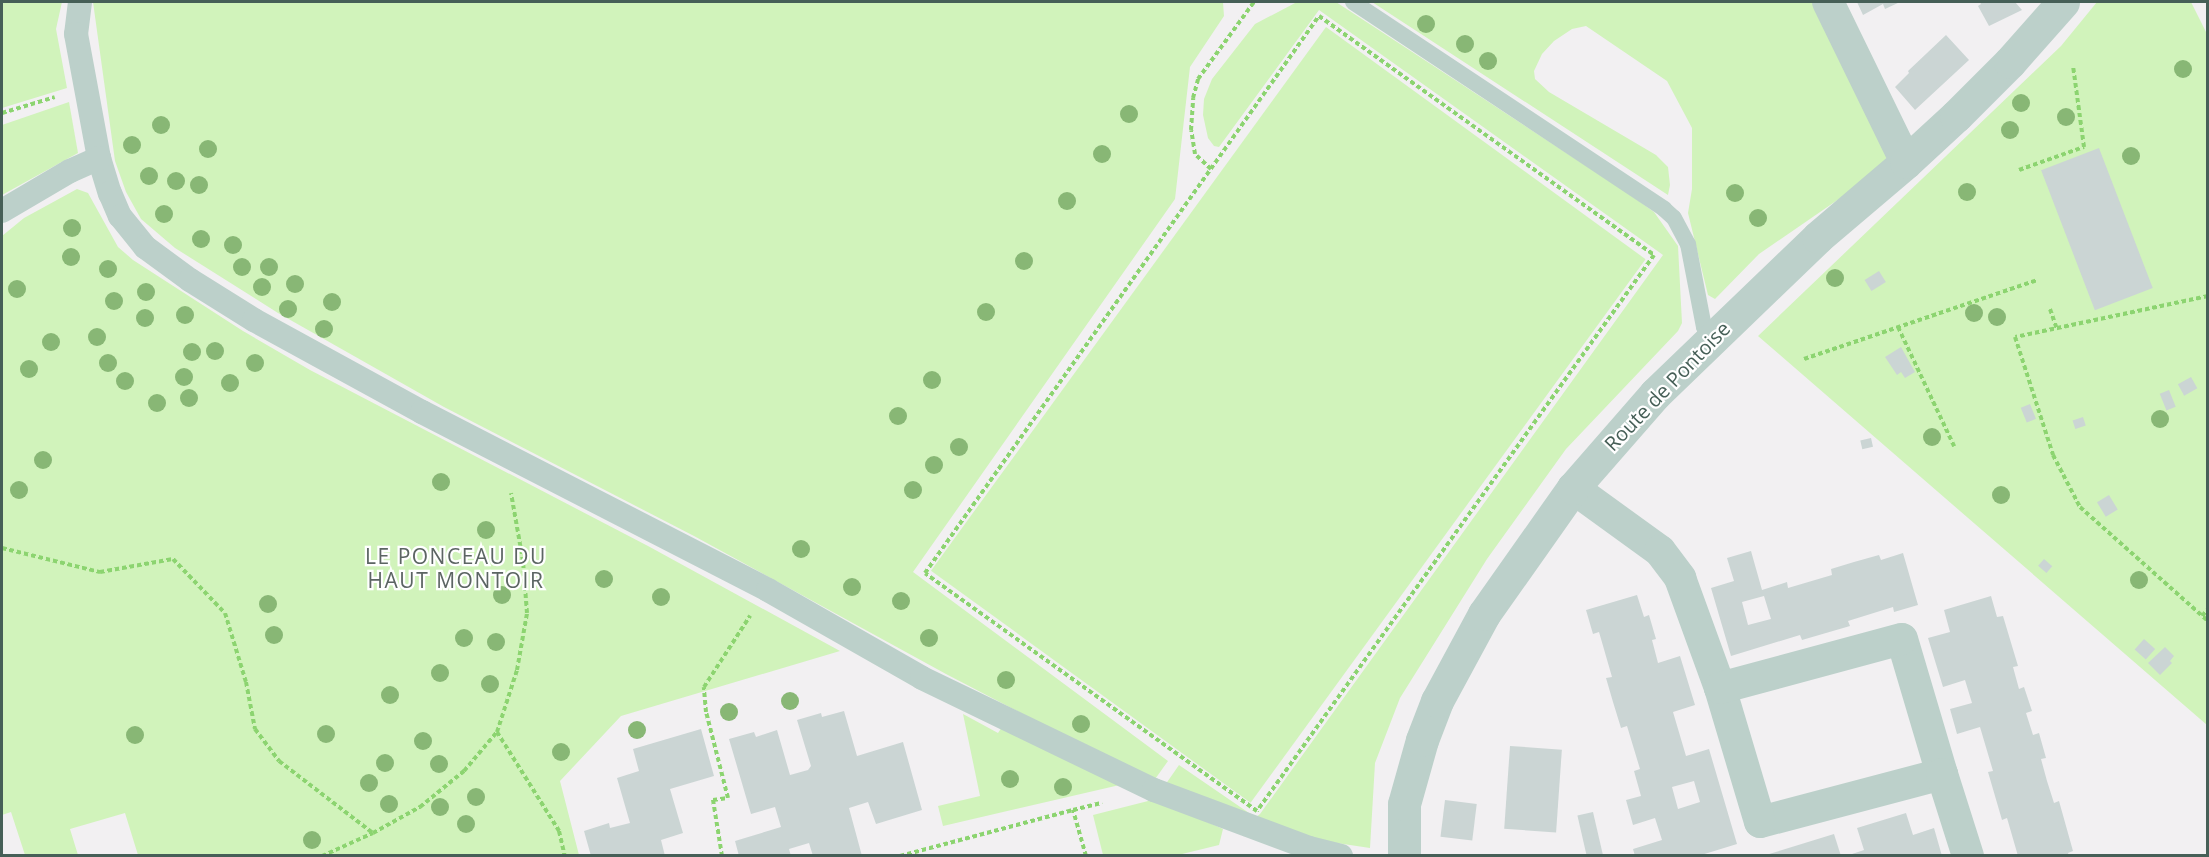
<!DOCTYPE html>
<html>
<head>
<meta charset="utf-8">
<style>
	body { margin:0 }
	#map { position:relative; width:2209px; height:857px; overflow:hidden; background:#f2f0f2; font-family:"Open Sans",sans-serif }
	div>[style] { position:absolute }
	[style*='--x'] { left:calc(var(--x)*1px); top:calc(var(--y)*1px); width:calc(var(--w)*1px); rotate:calc(var(--a)*1deg) }
	.green>* { inset:0; background:#d1f3bb; transform-origin:0 0 }
	.building>* { inset:0; background:#cbd5d4; transform-origin:0 0 }
	.path>* { height:4px; margin-top:-2px; transform-origin:0; background:repeating-linear-gradient(90deg,#8cd470 0 4.5px,transparent 0 7.5px) }
	.service>* { height:16px; margin:-8px; padding:0 8px; transform-origin:8px; border-radius:8px; background:#bcd0ca }
	.pedestrian>* { height:24px; margin:-12px; padding:0 12px; transform-origin:12px; border-radius:12px; background:#bcd0ca }
	.minor>* { height:32px; margin:-16px; padding:0 16px; transform-origin:16px; border-radius:16px; background:#bcd0ca }
	.tertiary>* { height:33px; margin:-16.5px; padding:0 16.5px; transform-origin:16.5px; border-radius:16.5px; background:#bcd0ca }
	.trees>* { width:18px; height:18px; margin:-9px; border-radius:50%; background:#88b775 }
	span { translate:-50% -50%; white-space:nowrap; text-align:center; line-height:1.15; -webkit-text-stroke:4.5px #fff; paint-order:stroke }
	.street-label { font-size:20px; color:#465f57 }
	.neighbourhood-label { font-size:21px; color:#5c6563; letter-spacing:1.5px }
	.frame { position:absolute; inset:0; border:3px solid #465f57; pointer-events:none }
</style>
</head>
<body>
<div id="map">
	<div class="green">
		<i style="clip-path:polygon(2px 2px,62px 2px,56px 29px,67px 88px,2px 108px)"></i>
		<i style="clip-path:polygon(93px 2px,1223px 2px,1224px 16px,1190px 67px,1175px 199px,913px 572px,1168px 761px,1153px 782px,946px 674px,694px 536px,444px 407px,278px 313px,175px 248px,141px 219px,126px 192px,115px 161px)"></i>
		<i style="clip-path:polygon(1297px 2px,1336px 2px,1629px 194px,1654px 212px,1678px 246px,1682px 323px,1678px 331px,1566px 449px,1487px 559px,1400px 698px,1375px 763px,1370px 848px,1330px 842px,1259px 823px,1163px 788px,1179px 765px,1249px 813px,1256px 817px,1260px 814px,1663px 255px,1319px 10px,1219px 147px,1214px 146px,1208px 138px,1203px 115px,1204px 99px,1212px 79px,1255px 24px)"></i>
		<i style="clip-path:polygon(1372px 2px,1818px 2px,1888px 154px,1881px 170px,1759px 254px,1715px 299px,1708px 295px,1688px 213px,1692px 189px,1692px 128px,1667px 81px,1586px 26px,1572px 29px,1554px 41px,1542px 54px,1534px 71px,1535px 79px,1549px 92px,1656px 155px,1668px 167px,1670px 185px,1668px 195px)"></i>
		<i style="clip-path:polygon(2097px 2px,2191px 2px,2208px 36px,2207px 725px,1758px 336px,2061px 46px)"></i>
		<i style="left:1326px;top:27px;width:395px;height:672px;rotate:36deg"></i>
		<i style="clip-path:polygon(69px 102px,78px 153px,2px 195px,2px 125px)"></i>
		<i style="clip-path:polygon(77px 189px,88px 193px,118px 247px,133px 260px,243px 331px,310px 370px,648px 546px,840px 651px,621px 716px,560px 781px,579px 855px,138px 855px,125px 813px,70px 829px,78px 855px,25px 855px,11px 812px,2px 815px,2px 236px,24px 218px)"></i>
		<i style="clip-path:polygon(963px 714px,998px 733px,1002px 727px,1124px 784px,943px 826px,938px 806px,980px 796px)"></i>
		<i style="clip-path:polygon(1156px 799px,1223px 829px,1219px 845px,1178px 855px,1103px 855px,1093px 815px)"></i>
	</div>
	<div class="building">
		<i style="clip-path:polygon(1857px 2px,1900px 2px,1885px 9px,1883px 4px,1863px 15px)"></i>
		<i style="clip-path:polygon(1980px 2px,2015px 2px,2022px 10px,1989px 26px,1978px 6px,1981px 4px)"></i>
		<i style="clip-path:polygon(1946px 35px,1969px 60px,1915px 110px,1895px 87px,1909px 73px,1908px 71px)"></i>
		<i style="left:2099px;top:148px;width:150px;height:62px;rotate:69deg"></i>
		<i style="left:1879px;top:271px;width:13px;height:17px;rotate:58deg"></i>
		<i style="clip-path:polygon(1901px 347px,1915px 372px,1905px 378px,1901px 372px,1897px 375px,1885px 357px)"></i>
		<i style="left:2191px;top:377px;width:13px;height:15px;rotate:61deg"></i>
		<i style="left:2169px;top:390px;width:18px;height:10px;rotate:68deg"></i>
		<i style="left:2030px;top:404px;width:16px;height:10px;rotate:68deg"></i>
		<i style="left:2083px;top:417px;width:9px;height:11px;rotate:72deg"></i>
		<i style="left:1871px;top:438px;width:9px;height:11px;rotate:77deg"></i>
		<i style="left:2109px;top:495px;width:17px;height:14px;rotate:59deg"></i>
		<i style="clip-path:polygon(evenodd,1751px 551px,1762px 590px,1787px 582px,1788px 588px,1832px 575px,1831px 569px,1854px 562px,1879px 555px,1881px 560px,1903px 553px,1918px 605px,1894px 612px,1893px 607px,1848px 621px,1850px 626px,1802px 640px,1800px 635px,1731px 656px,1711px 588px,1734px 581px,1727px 558px,1751px 551px,1764px 596px,1771px 619px,1748px 625px,1742px 602px,1764px 596px)"></i>
		<i style="left:2044px;top:559px;width:11px;height:9px;rotate:41deg"></i>
		<i style="clip-path:polygon(evenodd,1637px 595px,1644px 617px,1649px 615px,1656px 639px,1652px 640px,1658px 663px,1680px 656px,1695px 705px,1673px 712px,1686px 756px,1709px 749px,1737px 844px,1698px 856px,1635px 856px,1633px 849px,1662px 840px,1655px 818px,1633px 825px,1626px 800px,1641px 796px,1634px 771px,1640px 769px,1627px 726px,1621px 728px,1613px 702px,1606px 678px,1612px 677px,1599px 632px,1593px 634px,1586px 610px,1637px 595px,1694px 781px,1700px 802px,1678px 809px,1672px 787px,1694px 781px)"></i>
		<i style="clip-path:polygon(1991px 596px,1997px 617px,2003px 616px,2018px 666px,2013px 667px,2019px 689px,2024px 687px,2032px 711px,2026px 713px,2033px 735px,2039px 733px,2046px 758px,2041px 759px,2047px 781px,2054px 803px,2059px 801px,2073px 851px,2068px 853px,2069px 856px,2018px 856px,2007px 818px,2002px 820px,1988px 772px,1993px 771px,1980px 727px,1957px 734px,1950px 709px,1972px 703px,1965px 680px,1943px 687px,1928px 638px,1950px 632px,1944px 610px)"></i>
		<i style="left:2144px;top:639px;width:15px;height:14px;rotate:42deg"></i>
		<i style="clip-path:polygon(2165px 647px,2174px 656px,2170px 661px,2172px 663px,2160px 675px,2148px 663px)"></i>
		<i style="clip-path:polygon(844px 711px,857px 756px,903px 742px,922px 810px,876px 824px,868px 802px,849px 808px,862px 856px,813px 856px,809px 843px,789px 849px,791px 856px,739px 856px,735px 841px,781px 827px,775px 807px,751px 814px,729px 739px,754px 732px,756px 737px,777px 730px,790px 775px,808px 770px,811px 766px,797px 720px,821px 713px,822px 717px)"></i>
		<i style="clip-path:polygon(701px 729px,714px 776px,670px 789px,683px 833px,661px 840px,665px 856px,591px 856px,584px 831px,609px 823px,610px 828px,630px 823px,617px 778px,639px 771px,633px 749px)"></i>
		<i style="left:1510px;top:746px;width:52px;height:83px;rotate:4deg"></i>
		<i style="left:1445px;top:800px;width:32px;height:37px;rotate:7deg"></i>
		<i style="left:1593px;top:812px;width:45px;height:16px;rotate:77deg"></i>
		<i style="clip-path:polygon(1906px 813px,1913px 835px,1934px 828px,1942px 856px,1846px 856px,1864px 850px,1857px 828px)"></i>
		<i style="clip-path:polygon(1834px 834px,1841px 856px,1766px 856px,1766px 855px)"></i>
	</div>
	<div class="path">
		<i style="--x:1319;--y:16;--w:412;--a:35.5"></i>
		<i style="--x:1654;--y:255;--w:683;--a:125.53"></i>
		<i style="--x:1257;--y:811;--w:408;--a:-144.4"></i>
		<i style="--x:925;--y:573;--w:682;--a:-54.73"></i>
		<i style="--x:2;--y:113;--w:55;--a:-16.8"></i>
		<i style="--x:1211;--y:169;--w:22;--a:-137"></i>
		<i style="--x:1195;--y:154;--w:24;--a:-99"></i>
		<i style="--x:1191;--y:130;--w:32;--a:-86"></i>
		<i style="--x:1193;--y:98;--w:20;--a:-75"></i>
		<i style="--x:1198;--y:79;--w:95;--a:-54"></i>
		<i style="--x:2019;--y:170;--w:69;--a:-19.5"></i>
		<i style="--x:2084;--y:147;--w:82;--a:-97.7"></i>
		<i style="--x:2208;--y:296;--w:197;--a:168"></i>
		<i style="--x:2015;--y:337;--w:124;--a:72.1"></i>
		<i style="--x:2053;--y:455;--w:59;--a:62.6"></i>
		<i style="--x:2080;--y:507;--w:171;--a:41.7"></i>
		<i style="--x:2050;--y:309;--w:21;--a:71"></i>
		<i style="--x:1898;--y:327;--w:132;--a:64.8"></i>
		<i style="--x:1804;--y:359;--w:247;--a:-18.7"></i>
		<i style="--x:2;--y:548;--w:101;--a:13.8"></i>
		<i style="--x:100;--y:572;--w:74;--a:-10.1"></i>
		<i style="--x:173;--y:559;--w:75;--a:46.1"></i>
		<i style="--x:225;--y:613;--w:72;--a:73.1"></i>
		<i style="--x:246;--y:682;--w:48;--a:79.2"></i>
		<i style="--x:255;--y:729;--w:40;--a:53"></i>
		<i style="--x:279;--y:761;--w:118;--a:37.5"></i>
		<i style="--x:2202;--y:616;--w:9;--a:-49"></i>
		<i style="--x:497;--y:732;--w:117;--a:57.9"></i>
		<i style="--x:559;--y:831;--w:26;--a:77"></i>
		<i style="--x:322;--y:856;--w:56;--a:-24.3"></i>
		<i style="--x:373;--y:833;--w:54;--a:-29"></i>
		<i style="--x:420;--y:807;--w:57;--a:-39.3"></i>
		<i style="--x:464;--y:771;--w:51;--a:-49.8"></i>
		<i style="--x:497;--y:732;--w:65;--a:-72.1"></i>
		<i style="--x:517;--y:670;--w:58;--a:-80"></i>
		<i style="--x:527;--y:613;--w:52;--a:-94.4"></i>
		<i style="--x:523;--y:561;--w:69;--a:-100"></i>
		<i style="--x:722;--y:856;--w:57;--a:-99.1"></i>
		<i style="--x:713;--y:800;--w:15;--a:-8"></i>
		<i style="--x:728;--y:798;--w:89;--a:-104.3"></i>
		<i style="--x:706;--y:712;--w:25;--a:-95"></i>
		<i style="--x:704;--y:687;--w:85;--a:-57.1"></i>
		<i style="--x:900;--y:856;--w:179;--a:-14.9"></i>
		<i style="--x:1086;--y:856;--w:48;--a:-105.8"></i>
		<i style="--x:1073;--y:810;--w:30;--a:-14"></i>
	</div>
	<div class="service">
		<i style="--x:1353;--y:2;--w:374;--a:33.6"></i>
		<i style="--x:1664;--y:209;--w:13;--a:42"></i>
		<i style="--x:1674;--y:218;--w:30;--a:62"></i>
		<i style="--x:1688;--y:244;--w:85;--a:79.1"></i>
		<i style="--x:1704;--y:327;--w:14;--a:60"></i>
	</div>
	<div class="pedestrian">
		<i style="--x:80;--y:2;--w:32;--a:97"></i>
		<i style="--x:76;--y:34;--w:126;--a:79.5"></i>
		<i style="--x:99;--y:158;--w:37;--a:73"></i>
		<i style="--x:110;--y:193;--w:25;--a:67"></i>
		<i style="--x:120;--y:216;--w:40;--a:51"></i>
		<i style="--x:145;--y:247;--w:56;--a:36.3"></i>
		<i style="--x:190;--y:280;--w:75;--a:32"></i>
		<i style="--x:254;--y:320;--w:192;--a:28.7"></i>
		<i style="--x:422;--y:412;--w:389;--a:27.2"></i>
		<i style="--x:768;--y:590;--w:177;--a:29.7"></i>
		<i style="--x:922;--y:678;--w:258;--a:25.8"></i>
		<i style="--x:1154;--y:790;--w:165;--a:20.5"></i>
		<i style="--x:1309;--y:848;--w:33;--a:14"></i>
		<i style="--x:2;--y:211;--w:79;--a:-30.5"></i>
		<i style="--x:70;--y:171;--w:32;--a:-24"></i>
	</div>
	<div class="minor">
		<i style="--x:1828;--y:2;--w:178;--a:64"></i>
		<i style="--x:1573;--y:488;--w:107;--a:35.9"></i>
		<i style="--x:1660;--y:551;--w:34;--a:53"></i>
		<i style="--x:1680;--y:578;--w:117;--a:70"></i>
		<i style="--x:1902;--y:639;--w:141;--a:73.5"></i>
		<i style="--x:1942;--y:774;--w:188;--a:165.2"></i>
		<i style="--x:1760;--y:822;--w:140;--a:-106.6"></i>
		<i style="--x:1720;--y:688;--w:188;--a:-15.1"></i>
		<i style="--x:1942;--y:774;--w:86;--a:72.4"></i>
	</div>
	<div class="tertiary">
		<i style="--x:1404;--y:856;--w:52;--a:-90"></i>
		<i style="--x:1404;--y:804;--w:66;--a:-74.3"></i>
		<i style="--x:1422;--y:740;--w:42;--a:-69"></i>
		<i style="--x:1437;--y:701;--w:99;--a:-61.6"></i>
		<i style="--x:1484;--y:614;--w:154;--a:-54.8"></i>
		<i style="--x:1573;--y:488;--w:125;--a:-48.9"></i>
		<i style="--x:1655;--y:394;--w:226;--a:-43.9"></i>
		<i style="--x:1818;--y:237;--w:116;--a:-40.4"></i>
		<i style="--x:1906;--y:162;--w:68;--a:-42.6"></i>
		<i style="--x:1956;--y:116;--w:76;--a:-45"></i>
		<i style="--x:2010;--y:62;--w:80;--a:-48.5"></i>
	</div>
	<div class="trees">
		<i style="left:1426px;top:24px"></i>
		<i style="left:1465px;top:44px"></i>
		<i style="left:1488px;top:61px"></i>
		<i style="left:2183px;top:69px"></i>
		<i style="left:2021px;top:103px"></i>
		<i style="left:1129px;top:114px"></i>
		<i style="left:2066px;top:117px"></i>
		<i style="left:161px;top:125px"></i>
		<i style="left:2010px;top:130px"></i>
		<i style="left:132px;top:145px"></i>
		<i style="left:208px;top:149px"></i>
		<i style="left:1102px;top:154px"></i>
		<i style="left:2131px;top:156px"></i>
		<i style="left:149px;top:176px"></i>
		<i style="left:176px;top:181px"></i>
		<i style="left:199px;top:185px"></i>
		<i style="left:1967px;top:192px"></i>
		<i style="left:1735px;top:193px"></i>
		<i style="left:1067px;top:201px"></i>
		<i style="left:164px;top:214px"></i>
		<i style="left:1758px;top:218px"></i>
		<i style="left:72px;top:228px"></i>
		<i style="left:201px;top:239px"></i>
		<i style="left:233px;top:245px"></i>
		<i style="left:71px;top:257px"></i>
		<i style="left:1024px;top:261px"></i>
		<i style="left:242px;top:267px"></i>
		<i style="left:269px;top:267px"></i>
		<i style="left:108px;top:269px"></i>
		<i style="left:1835px;top:278px"></i>
		<i style="left:295px;top:284px"></i>
		<i style="left:262px;top:287px"></i>
		<i style="left:17px;top:289px"></i>
		<i style="left:146px;top:292px"></i>
		<i style="left:114px;top:301px"></i>
		<i style="left:332px;top:302px"></i>
		<i style="left:288px;top:309px"></i>
		<i style="left:986px;top:312px"></i>
		<i style="left:1974px;top:313px"></i>
		<i style="left:185px;top:315px"></i>
		<i style="left:1997px;top:317px"></i>
		<i style="left:145px;top:318px"></i>
		<i style="left:324px;top:329px"></i>
		<i style="left:97px;top:337px"></i>
		<i style="left:51px;top:342px"></i>
		<i style="left:215px;top:351px"></i>
		<i style="left:192px;top:352px"></i>
		<i style="left:108px;top:363px"></i>
		<i style="left:255px;top:363px"></i>
		<i style="left:29px;top:369px"></i>
		<i style="left:184px;top:377px"></i>
		<i style="left:932px;top:380px"></i>
		<i style="left:125px;top:381px"></i>
		<i style="left:230px;top:383px"></i>
		<i style="left:189px;top:398px"></i>
		<i style="left:157px;top:403px"></i>
		<i style="left:898px;top:416px"></i>
		<i style="left:2160px;top:419px"></i>
		<i style="left:1932px;top:437px"></i>
		<i style="left:959px;top:447px"></i>
		<i style="left:43px;top:460px"></i>
		<i style="left:934px;top:465px"></i>
		<i style="left:441px;top:482px"></i>
		<i style="left:19px;top:490px"></i>
		<i style="left:913px;top:490px"></i>
		<i style="left:2001px;top:495px"></i>
		<i style="left:486px;top:530px"></i>
		<i style="left:801px;top:549px"></i>
		<i style="left:604px;top:579px"></i>
		<i style="left:2139px;top:580px"></i>
		<i style="left:852px;top:587px"></i>
		<i style="left:502px;top:595px"></i>
		<i style="left:661px;top:597px"></i>
		<i style="left:901px;top:601px"></i>
		<i style="left:268px;top:604px"></i>
		<i style="left:274px;top:635px"></i>
		<i style="left:464px;top:638px"></i>
		<i style="left:929px;top:638px"></i>
		<i style="left:496px;top:642px"></i>
		<i style="left:440px;top:673px"></i>
		<i style="left:1006px;top:680px"></i>
		<i style="left:490px;top:684px"></i>
		<i style="left:390px;top:695px"></i>
		<i style="left:790px;top:701px"></i>
		<i style="left:729px;top:712px"></i>
		<i style="left:1081px;top:724px"></i>
		<i style="left:637px;top:730px"></i>
		<i style="left:326px;top:734px"></i>
		<i style="left:135px;top:735px"></i>
		<i style="left:423px;top:741px"></i>
		<i style="left:561px;top:752px"></i>
		<i style="left:385px;top:763px"></i>
		<i style="left:439px;top:764px"></i>
		<i style="left:1010px;top:779px"></i>
		<i style="left:369px;top:783px"></i>
		<i style="left:1063px;top:787px"></i>
		<i style="left:476px;top:797px"></i>
		<i style="left:389px;top:804px"></i>
		<i style="left:440px;top:807px"></i>
		<i style="left:466px;top:824px"></i>
		<i style="left:312px;top:840px"></i>
	</div>
	<div class="street-label">
		<span style="left:1667px;top:386px;rotate:-46deg">Route de Pontoise</span>
	</div>
	<div class="neighbourhood-label">
		<span style="left:456px;top:568px">LE PONCEAU DU<br>HAUT MONTOIR</span>
	</div>
	<div class="frame"></div>
</div>
</body>
</html>
